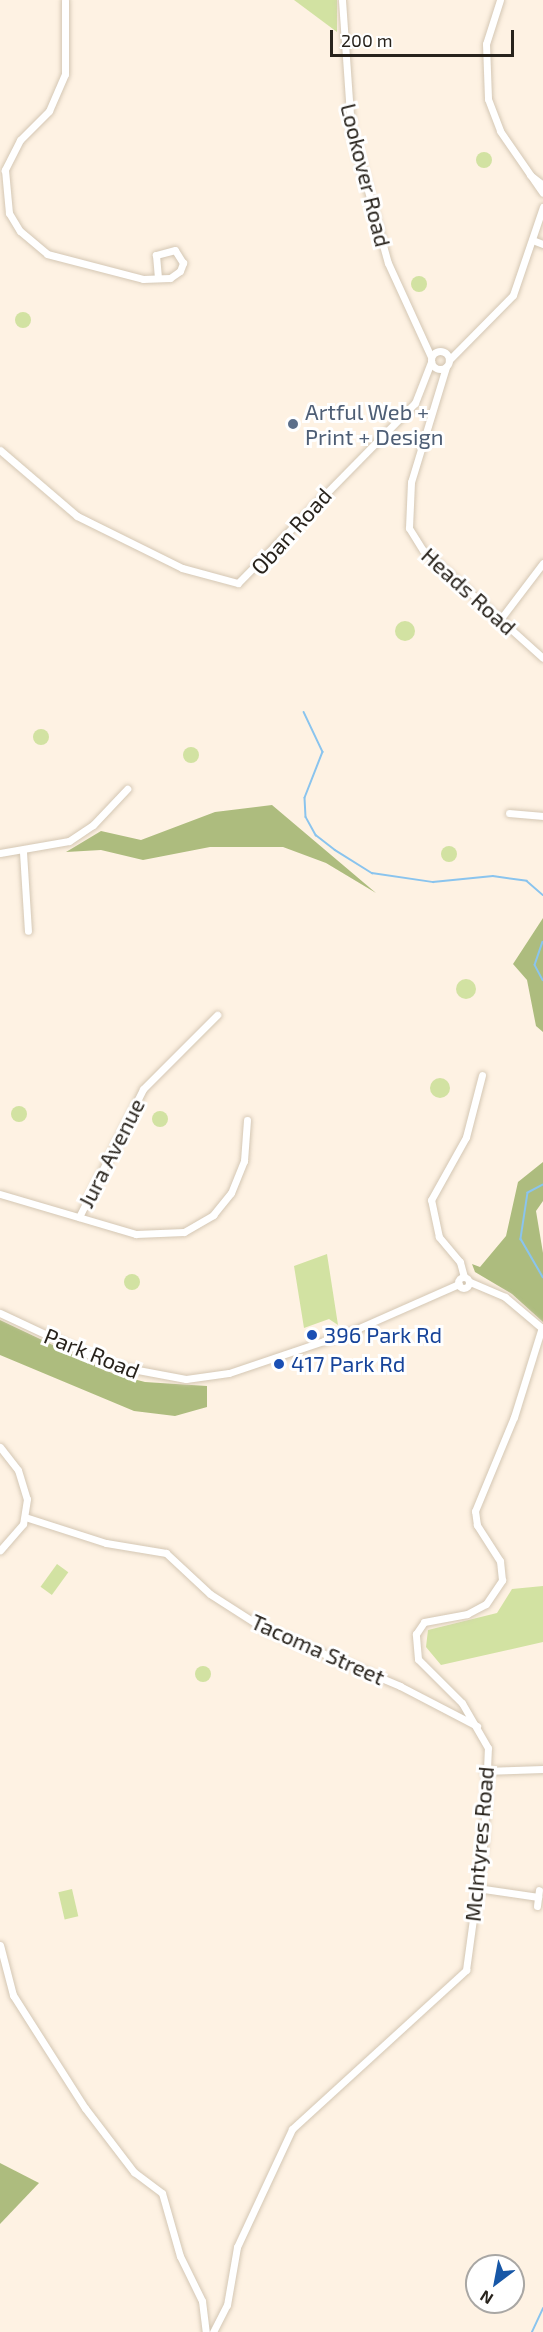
<!DOCTYPE html>
<html>
<head>
<meta charset="utf-8">
<style>
	body { margin:0 }
	#map { position:relative; width:543px; height:2332px; overflow:hidden; background:#fef2e3; font-family:"Exo 2",sans-serif }
	div>[style] { position:absolute }
	[style*='--x'] { left:calc(var(--x)*1px); top:calc(var(--y)*1px); width:calc(var(--w)*1px); rotate:calc(var(--a)*1deg) }
	.green>* { inset:0; background:#d2e2a2; transform-origin:0 0 }
	.round { border-radius:50% }
	.forest>* { inset:0; background:#adbc7e }
	.stream>* { height:1.5px; margin:-0.75px; padding:0 0.75px; transform-origin:0.75px; border-radius:0.75px; background:#8ac4ee }
	.roads { filter:drop-shadow(0 0 2px #d4c7b4) drop-shadow(0 0 2px #d4c7b4) }
	.minor>* { height:7px; margin:-3.5px; padding:0 3.5px; transform-origin:3.5px; border-radius:3.5px; background:#fff }
	.minor>.ring { margin:-3.5px; padding:0; box-sizing:content-box; background:none; border:7px solid #fff; border-radius:50% }
	.dots>* { width:16px; height:16px; translate:-50% -50%; box-sizing:border-box; border:3px solid #fff; border-radius:50% }
	span { translate:-50% -50%; white-space:nowrap; text-align:center; line-height:1.15; -webkit-text-stroke:6px #fff; paint-order:stroke }
	.street-label { font-size:22px; color:#28231c }
	.service-label { font-size:22px; color:#4e5e75 }
	.left { translate:0 -50%; text-align:left }
	.transit-label { font-size:22px; color:#164399 }
	.north { position:absolute; left:465px; top:2254px; width:60px; height:60px; box-sizing:border-box; background:#fff; border:2px solid #a9a7a4; border-radius:50%; rotate:212deg; font-size:16px; font-weight:700; line-height:24px; text-align:center; color:#28231c }
	.north::after { content:''; display:block; margin:auto; width:21px; height:27px; background:#1757a7; clip-path:polygon(50% 0,100% 100%,50% 72%,0 100%) }
	.scale { position:absolute; left:330px; top:30px; width:184px; height:27px; box-sizing:border-box; border:3px solid #28231c; border-top:0; padding-left:8px; font-size:18px; line-height:21px; white-space:nowrap; color:#28231c; -webkit-text-stroke:4px #fff; paint-order:stroke }
</style>
</head>
<body>
<div id="map">
	<div class="green">
		<i style="clip-path:polygon(294px 0,337px 0,337px 32px)"></i>
		<i class="round" style="left:476px;top:152px;width:16px;height:16px"></i>
		<i class="round" style="left:411px;top:276px;width:16px;height:16px"></i>
		<i class="round" style="left:15px;top:312px;width:16px;height:16px"></i>
		<i class="round" style="left:395px;top:621px;width:20px;height:20px"></i>
		<i class="round" style="left:33px;top:729px;width:16px;height:16px"></i>
		<i class="round" style="left:183px;top:747px;width:16px;height:16px"></i>
		<i class="round" style="left:441px;top:846px;width:16px;height:16px"></i>
		<i class="round" style="left:456px;top:979px;width:20px;height:20px"></i>
		<i class="round" style="left:430px;top:1078px;width:20px;height:20px"></i>
		<i class="round" style="left:11px;top:1106px;width:16px;height:16px"></i>
		<i class="round" style="left:152px;top:1111px;width:16px;height:16px"></i>
		<i style="clip-path:polygon(327px 1254px,338px 1325px,329px 1319px,304px 1328px,294px 1266px)"></i>
		<i class="round" style="left:124px;top:1274px;width:16px;height:16px"></i>
		<i style="left:57px;top:1564px;width:14px;height:28px;rotate:36deg"></i>
		<i style="clip-path:polygon(543px 1586px,543px 1642px,441px 1665px,426px 1647px,428px 1630px,497px 1613px,512px 1589px)"></i>
		<i class="round" style="left:195px;top:1666px;width:16px;height:16px"></i>
		<i style="left:72px;top:1889px;width:28px;height:14px;rotate:77deg"></i>
	</div>
	<div class="forest">
		<i style="clip-path:polygon(272px 805px,376px 893px,326px 863px,283px 847px,210px 847px,143px 860px,101px 850px,66px 852px,101px 831px,141px 840px,215px 812px)"></i>
		<i style="clip-path:polygon(543px 918px,543px 1032px,536px 1026px,527px 980px,513px 964px)"></i>
		<i style="clip-path:polygon(543px 1162px,543px 1201px,536px 1211px,543px 1253px,543px 1322px,512px 1294px,475px 1272px,472px 1264px,480px 1267px,506px 1236px,518px 1182px)"></i>
		<i style="clip-path:polygon(0 1320px,114px 1374px,145px 1382px,207px 1386px,207px 1407px,175px 1416px,134px 1411px,0 1355px)"></i>
		<i style="clip-path:polygon(0 2163px,39px 2183px,0 2224px)"></i>
	</div>
	<div class="stream">
		<i style="--x:304;--y:712;--w:44;--a:64.6"></i>
		<i style="--x:323;--y:752;--w:49;--a:111.4"></i>
		<i style="--x:305;--y:798;--w:19;--a:87"></i>
		<i style="--x:306;--y:817;--w:21;--a:61"></i>
		<i style="--x:316;--y:835;--w:24;--a:38"></i>
		<i style="--x:335;--y:850;--w:44;--a:31.9"></i>
		<i style="--x:372;--y:873;--w:62;--a:8.4"></i>
		<i style="--x:433;--y:882;--w:60;--a:-5.7"></i>
		<i style="--x:493;--y:876;--w:34;--a:8"></i>
		<i style="--x:527;--y:881;--w:21;--a:41"></i>
		<i style="--x:543;--y:942;--w:24;--a:109"></i>
		<i style="--x:535;--y:965;--w:17;--a:62"></i>
		<i style="--x:543;--y:1185;--w:17;--a:152"></i>
		<i style="--x:528;--y:1193;--w:47;--a:98.7"></i>
		<i style="--x:521;--y:1239;--w:44;--a:59.9"></i>
		<i style="--x:532;--y:2332;--w:26;--a:-65"></i>
	</div>
	<div class="roads">
		<div class="minor">
			<i style="--x:65;--y:0;--w:74;--a:90"></i>
			<i style="--x:65;--y:74;--w:40;--a:113.4"></i>
			<i style="--x:49;--y:111;--w:41;--a:135"></i>
			<i style="--x:20;--y:140;--w:34;--a:117"></i>
			<i style="--x:5;--y:170;--w:43;--a:84.7"></i>
			<i style="--x:9;--y:213;--w:21;--a:59"></i>
			<i style="--x:20;--y:231;--w:35;--a:40"></i>
			<i style="--x:47;--y:254;--w:99;--a:14.6"></i>
			<i style="--x:143;--y:279;--w:27;--a:-2"></i>
			<i style="--x:170;--y:278;--w:12;--a:-35"></i>
			<i style="--x:180;--y:271;--w:9;--a:-69"></i>
			<i style="--x:183;--y:263;--w:15;--a:-122"></i>
			<i style="--x:175;--y:250;--w:20;--a:165"></i>
			<i style="--x:156;--y:255;--w:23;--a:85"></i>
			<i style="--x:342;--y:0;--w:129;--a:86"></i>
			<i style="--x:351;--y:129;--w:139;--a:74.6"></i>
			<i style="--x:388;--y:263;--w:103;--a:65.4"></i>
			<i style="--x:500;--y:0;--w:46;--a:107.7"></i>
			<i style="--x:486;--y:44;--w:55;--a:87.9"></i>
			<i style="--x:488;--y:99;--w:34;--a:69"></i>
			<i style="--x:500;--y:131;--w:75;--a:55.3"></i>
			<i style="--x:530;--y:175;--w:16;--a:38"></i>
			<i style="--x:535;--y:241;--w:9;--a:21"></i>
			<i class="ring" style="left:431px;top:351px;width:11px;height:11px"></i>
			<i style="--x:449;--y:360;--w:91;--a:-45.4"></i>
			<i style="--x:513;--y:295;--w:93;--a:-71.2"></i>
			<i style="--x:446;--y:367;--w:120;--a:106.9"></i>
			<i style="--x:411;--y:482;--w:46;--a:92.5"></i>
			<i style="--x:409;--y:528;--w:26;--a:58"></i>
			<i style="--x:423;--y:550;--w:161;--a:42"></i>
			<i style="--x:0;--y:450;--w:101;--a:40.6"></i>
			<i style="--x:77;--y:516;--w:117;--a:26.3"></i>
			<i style="--x:182;--y:568;--w:58;--a:15"></i>
			<i style="--x:238;--y:583;--w:252;--a:-45.5"></i>
			<i style="--x:415;--y:403;--w:44;--a:-68.7"></i>
			<i style="--x:502;--y:617;--w:68;--a:-52.8"></i>
			<i style="--x:509;--y:813;--w:34;--a:5"></i>
			<i style="--x:23;--y:852;--w:79;--a:86.4"></i>
			<i style="--x:0;--y:853;--w:70;--a:-9.9"></i>
			<i style="--x:69;--y:841;--w:29;--a:-34"></i>
			<i style="--x:93;--y:825;--w:50;--a:-46.6"></i>
			<i style="--x:0;--y:1194;--w:142;--a:16.4"></i>
			<i style="--x:136;--y:1234;--w:48;--a:-2.4"></i>
			<i style="--x:184;--y:1232;--w:34;--a:-30"></i>
			<i style="--x:213;--y:1215;--w:28;--a:-51"></i>
			<i style="--x:231;--y:1193;--w:35;--a:-68"></i>
			<i style="--x:244;--y:1161;--w:41;--a:-85.8"></i>
			<i style="--x:79;--y:1217;--w:143;--a:-63.4"></i>
			<i style="--x:143;--y:1089;--w:105;--a:-45"></i>
			<i style="--x:464;--y:1277;--w:16;--a:-105"></i>
			<i style="--x:460;--y:1262;--w:33;--a:-130"></i>
			<i style="--x:439;--y:1237;--w:38;--a:-102"></i>
			<i style="--x:431;--y:1200;--w:72;--a:-60.9"></i>
			<i style="--x:466;--y:1137;--w:64;--a:-75.5"></i>
			<i class="ring" style="left:458.5px;top:1277.5px;width:4px;height:4px"></i>
			<i style="--x:470;--y:1282;--w:38;--a:23"></i>
			<i style="--x:505;--y:1297;--w:50;--a:40.1"></i>
			<i style="--x:0;--y:1313;--w:123;--a:25.1"></i>
			<i style="--x:111;--y:1365;--w:76;--a:10.6"></i>
			<i style="--x:186;--y:1379;--w:43;--a:-7.9"></i>
			<i style="--x:229;--y:1373;--w:128;--a:-18.7"></i>
			<i style="--x:350;--y:1332;--w:119;--a:-23.8"></i>
			<i style="--x:0;--y:1447;--w:29;--a:52"></i>
			<i style="--x:18;--y:1470;--w:30;--a:73"></i>
			<i style="--x:27;--y:1499;--w:25;--a:99"></i>
			<i style="--x:23;--y:1524;--w:35;--a:131"></i>
			<i style="--x:25;--y:1517;--w:85;--a:17.8"></i>
			<i style="--x:106;--y:1543;--w:61;--a:9.5"></i>
			<i style="--x:166;--y:1553;--w:60;--a:43"></i>
			<i style="--x:210;--y:1594;--w:63;--a:32.7"></i>
			<i style="--x:263;--y:1628;--w:149;--a:22.9"></i>
			<i style="--x:400;--y:1686;--w:87;--a:27.5"></i>
			<i style="--x:484;--y:1771;--w:59;--a:-1.9"></i>
			<i style="--x:477;--y:1888;--w:62;--a:8.4"></i>
			<i style="--x:537;--y:1906;--w:16;--a:-83"></i>
			<i style="--x:0;--y:1945;--w:52;--a:75.4"></i>
			<i style="--x:13;--y:1995;--w:134;--a:57.5"></i>
			<i style="--x:85;--y:2108;--w:81;--a:52.6"></i>
			<i style="--x:134;--y:2172;--w:35;--a:37"></i>
			<i style="--x:162;--y:2193;--w:66;--a:74.1"></i>
			<i style="--x:180;--y:2256;--w:50;--a:63.9"></i>
			<i style="--x:202;--y:2301;--w:31;--a:83"></i>
			<i style="--x:213;--y:2332;--w:30;--a:-63"></i>
			<i style="--x:227;--y:2305;--w:59;--a:-80.2"></i>
			<i style="--x:237;--y:2247;--w:130;--a:-65"></i>
			<i style="--x:292;--y:2129;--w:236;--a:-42.4"></i>
			<i style="--x:466;--y:1970;--w:133;--a:-82.2"></i>
			<i style="--x:484;--y:1838;--w:90;--a:-87.5"></i>
			<i style="--x:488;--y:1748;--w:52;--a:-120"></i>
			<i style="--x:462;--y:1703;--w:62;--a:-135"></i>
			<i style="--x:418;--y:1659;--w:25;--a:-95"></i>
			<i style="--x:416;--y:1634;--w:14;--a:-56"></i>
			<i style="--x:424;--y:1622;--w:44;--a:-10.5"></i>
			<i style="--x:467;--y:1614;--w:21;--a:-28"></i>
			<i style="--x:486;--y:1604;--w:29;--a:-56"></i>
			<i style="--x:502;--y:1580;--w:19;--a:-96"></i>
			<i style="--x:500;--y:1561;--w:43;--a:-122.6"></i>
			<i style="--x:477;--y:1525;--w:14;--a:-98"></i>
			<i style="--x:475;--y:1511;--w:102;--a:-67.5"></i>
			<i style="--x:514;--y:1417;--w:94;--a:-72.7"></i>
		</div>
	</div>
	<div class="dots">
		<i style="left:293px;top:424px;background:#5c6f8a"></i>
		<i style="left:312px;top:1335px;background:#1a4fb4"></i>
		<i style="left:279px;top:1364px;background:#1a4fb4"></i>
	</div>
	<div class="street-label">
		<span style="left:366px;top:175px;rotate:76deg">Lookover Road</span>
		<span style="left:291px;top:531px;rotate:-48deg">Oban Road</span>
		<span style="left:469px;top:591px;rotate:42deg">Heads Road</span>
		<span style="left:111px;top:1153px;rotate:-63deg">Jura Avenue</span>
		<span style="left:92px;top:1353px;rotate:22deg">Park Road</span>
		<span style="left:318px;top:1649px;rotate:24deg">Tacoma Street</span>
		<span style="left:479px;top:1844px;rotate:-85deg">McIntyres Road</span>
	</div>
	<div class="service-label">
		<span class="left" style="left:305px;top:424px">Artful Web +<br>Print + Design</span>
	</div>
	<div class="transit-label">
		<span class="left" style="left:324px;top:1335px">396 Park Rd</span>
		<span class="left" style="left:291px;top:1364px">417 Park Rd</span>
	</div>
	<div class="north">N</div>
	<div class="scale">200 m</div>
</div>
</body>
</html>
